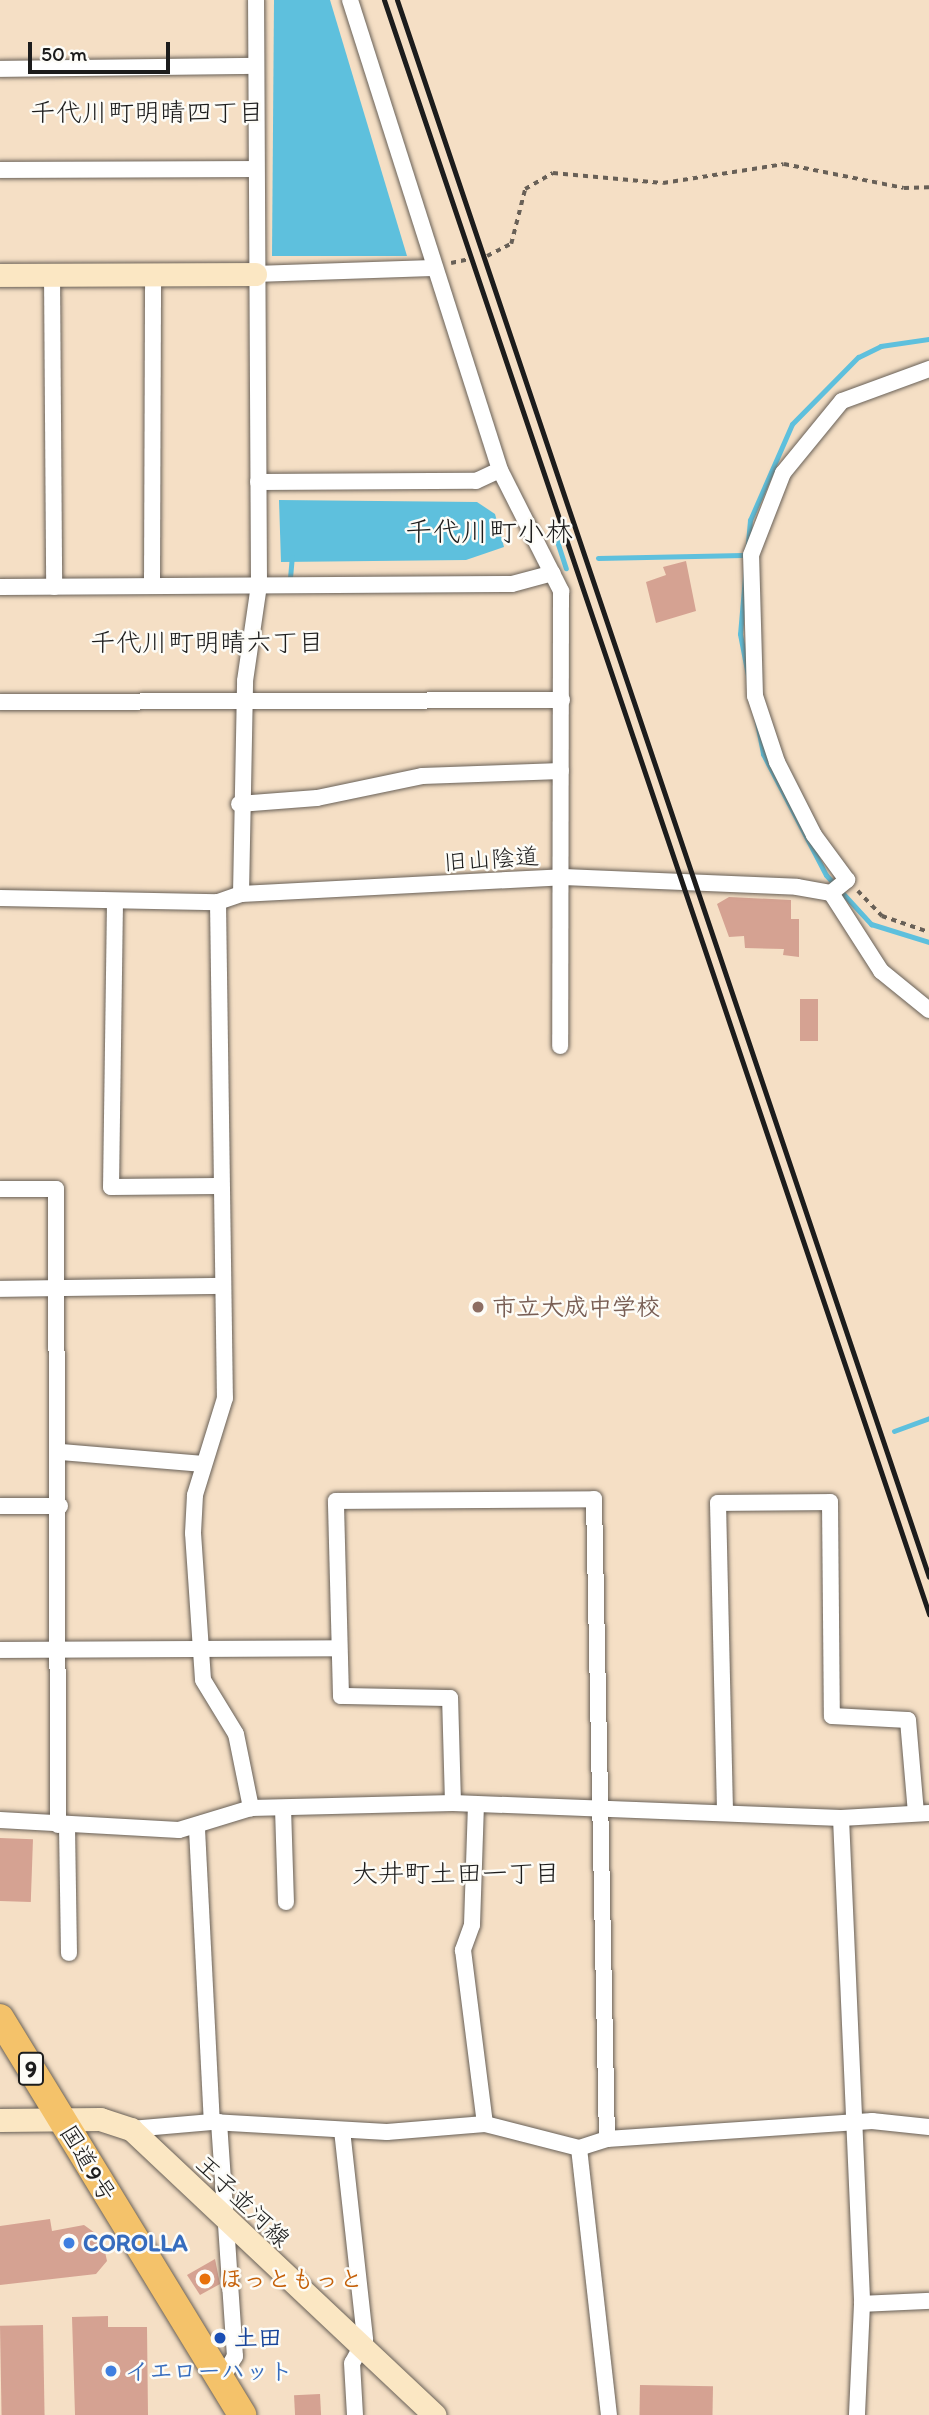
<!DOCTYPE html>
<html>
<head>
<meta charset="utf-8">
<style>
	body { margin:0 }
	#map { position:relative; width:929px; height:2415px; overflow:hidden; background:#f5dfc5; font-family:Itim,"Klee One",sans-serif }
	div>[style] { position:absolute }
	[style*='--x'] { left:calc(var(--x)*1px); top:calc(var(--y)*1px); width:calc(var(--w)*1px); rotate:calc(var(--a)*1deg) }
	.water>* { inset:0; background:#5ec0dd }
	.stream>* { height:5px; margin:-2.5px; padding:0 2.5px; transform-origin:2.5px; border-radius:2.5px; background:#5ec0dd }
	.building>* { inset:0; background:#d5a292; transform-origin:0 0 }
	.path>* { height:3.5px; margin-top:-1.75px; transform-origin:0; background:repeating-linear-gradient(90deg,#686057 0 5px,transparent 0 10px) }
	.roads { filter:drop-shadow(0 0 2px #686057) drop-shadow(0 0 2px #686057) }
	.street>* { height:16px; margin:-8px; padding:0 8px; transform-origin:8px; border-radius:8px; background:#fff }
	.secondary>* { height:23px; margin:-11.5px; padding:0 11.5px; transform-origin:11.5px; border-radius:11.5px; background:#fbe7c3 }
	.highway>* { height:28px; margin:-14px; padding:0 14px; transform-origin:14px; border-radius:14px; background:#f4c26a }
	.rail>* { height:5px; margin:-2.5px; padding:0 2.5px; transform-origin:2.5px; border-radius:2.5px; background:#1c1c1c }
	.dots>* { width:19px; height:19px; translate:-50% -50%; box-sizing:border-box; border:4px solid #fdfcf7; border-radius:50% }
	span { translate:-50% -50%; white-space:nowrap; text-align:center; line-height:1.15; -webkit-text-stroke:5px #fdfcf7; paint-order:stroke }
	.shield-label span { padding:2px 5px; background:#fdfcf7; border:2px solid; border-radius:5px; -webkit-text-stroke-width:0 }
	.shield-label { font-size:23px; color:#1c1c1c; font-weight:700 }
	.street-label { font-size:24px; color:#1c1c1c }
	.education-label { font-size:24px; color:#785e54; font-weight:700 }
	.left { translate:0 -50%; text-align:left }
	.shop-label { font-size:24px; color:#366cbe; font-weight:700 }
	.food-label { font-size:24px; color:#c56008; font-weight:700 }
	.transit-label { font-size:24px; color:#164399; font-weight:700 }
	.neighbourhood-label { font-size:26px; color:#1c1c1c }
	.quarter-label { font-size:28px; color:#1c1c1c }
	.scale { position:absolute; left:28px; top:42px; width:142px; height:32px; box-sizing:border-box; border:4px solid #1c1c1c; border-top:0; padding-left:9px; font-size:21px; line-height:24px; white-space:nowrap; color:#1c1c1c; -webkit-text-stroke:5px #fdfcf7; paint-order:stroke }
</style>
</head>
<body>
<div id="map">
	<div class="water">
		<i style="clip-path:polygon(274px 0,330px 0,407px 256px,272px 256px)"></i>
		<i style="clip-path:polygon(279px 500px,477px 502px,495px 514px,504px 547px,466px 560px,281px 562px)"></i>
	</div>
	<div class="stream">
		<i style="--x:929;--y:339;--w:49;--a:171.7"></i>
		<i style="--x:881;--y:346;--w:25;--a:154"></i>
		<i style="--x:858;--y:357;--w:94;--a:134.6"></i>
		<i style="--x:792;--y:424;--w:105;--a:113.6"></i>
		<i style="--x:750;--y:520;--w:114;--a:95"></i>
		<i style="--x:740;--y:634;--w:122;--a:79.1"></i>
		<i style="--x:763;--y:754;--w:136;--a:62.5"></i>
		<i style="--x:826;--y:875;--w:67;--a:47.4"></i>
		<i style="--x:871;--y:924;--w:61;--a:17.2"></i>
		<i style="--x:555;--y:535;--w:35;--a:72"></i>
		<i style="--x:598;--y:558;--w:145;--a:-1.2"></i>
		<i style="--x:290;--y:578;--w:21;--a:-85"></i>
		<i style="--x:894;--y:1431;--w:37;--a:-20"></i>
	</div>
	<div class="building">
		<i style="clip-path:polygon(686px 561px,696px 611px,656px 623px,646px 582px,666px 575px,663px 567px)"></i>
		<i style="clip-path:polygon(729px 897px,791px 900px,791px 919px,799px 919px,799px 957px,783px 955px,784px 949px,745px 948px,744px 936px,729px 937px,717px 904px)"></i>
		<i style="left:800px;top:999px;width:18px;height:42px"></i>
		<i style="left:0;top:1838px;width:33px;height:63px;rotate:2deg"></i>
		<i style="clip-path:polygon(50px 2219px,52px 2231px,84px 2225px,102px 2238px,107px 2261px,96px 2274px,0 2285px,0 2226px)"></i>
		<i style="clip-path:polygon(215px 2259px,220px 2284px,200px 2295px,187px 2275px)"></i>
		<i style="clip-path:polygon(108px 2316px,108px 2327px,147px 2327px,148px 2415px,75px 2415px,72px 2317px)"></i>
		<i style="left:43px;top:2325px;width:90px;height:43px;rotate:89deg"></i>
		<i style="left:640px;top:2385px;width:73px;height:30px;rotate:1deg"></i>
		<i style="left:320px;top:2394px;width:21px;height:26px;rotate:87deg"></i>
	</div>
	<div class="path">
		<i style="--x:487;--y:256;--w:27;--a:-27"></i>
		<i style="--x:511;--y:244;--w:57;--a:-75.7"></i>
		<i style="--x:525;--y:189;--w:32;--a:-30"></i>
		<i style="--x:553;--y:173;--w:110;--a:5.2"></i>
		<i style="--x:663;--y:183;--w:122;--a:-8.9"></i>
		<i style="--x:784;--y:164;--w:122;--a:11.3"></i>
		<i style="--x:904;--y:188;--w:25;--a:-2"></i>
		<i style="--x:451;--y:263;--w:19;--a:-12"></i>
		<i style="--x:858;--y:891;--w:35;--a:46"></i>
		<i style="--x:882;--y:916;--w:50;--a:18.8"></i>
	</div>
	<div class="roads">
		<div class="street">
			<i style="--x:350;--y:0;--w:493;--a:72.3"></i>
			<i style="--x:500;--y:470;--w:136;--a:63.2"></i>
			<i style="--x:561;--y:591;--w:455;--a:90.1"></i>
			<i style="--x:0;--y:69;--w:254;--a:-0.7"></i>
			<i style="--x:0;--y:170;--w:255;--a:-0.2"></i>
			<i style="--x:52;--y:274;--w:313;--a:89.6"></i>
			<i style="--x:255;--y:274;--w:177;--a:-1.9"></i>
			<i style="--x:258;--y:482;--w:218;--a:-0.3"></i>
			<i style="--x:476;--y:481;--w:26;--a:-25"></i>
			<i style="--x:152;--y:586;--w:312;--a:-89.8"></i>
			<i style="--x:0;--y:587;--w:512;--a:-0.34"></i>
			<i style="--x:512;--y:584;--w:42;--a:-15"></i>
			<i style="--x:0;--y:702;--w:562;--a:-0.2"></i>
			<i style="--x:239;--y:804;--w:78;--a:-4.4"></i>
			<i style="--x:317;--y:798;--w:107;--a:-11.8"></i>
			<i style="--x:422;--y:776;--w:139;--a:-2.1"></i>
			<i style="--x:831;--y:893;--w:21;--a:-39"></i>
			<i style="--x:847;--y:880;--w:56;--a:-126.3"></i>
			<i style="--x:814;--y:835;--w:82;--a:-116.9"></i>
			<i style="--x:777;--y:762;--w:70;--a:-108.4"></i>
			<i style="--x:755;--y:696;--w:141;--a:-91.6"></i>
			<i style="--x:751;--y:555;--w:88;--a:-68.7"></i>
			<i style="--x:783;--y:473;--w:93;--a:-50.7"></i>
			<i style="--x:842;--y:401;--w:93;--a:-20.2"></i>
			<i style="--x:241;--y:894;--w:213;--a:-88.9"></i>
			<i style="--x:245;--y:681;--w:97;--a:-81.7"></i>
			<i style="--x:259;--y:585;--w:585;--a:-90.29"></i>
			<i style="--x:0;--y:898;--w:218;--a:1.1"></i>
			<i style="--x:218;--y:902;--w:24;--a:-19"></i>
			<i style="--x:241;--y:894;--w:322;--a:-3"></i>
			<i style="--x:563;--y:877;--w:234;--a:2.4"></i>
			<i style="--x:797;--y:887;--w:35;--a:10"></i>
			<i style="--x:831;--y:893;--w:93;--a:57.3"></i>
			<i style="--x:881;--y:971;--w:62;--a:39.1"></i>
			<i style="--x:115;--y:902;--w:285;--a:90.8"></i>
			<i style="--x:111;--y:1187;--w:106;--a:-0.5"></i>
			<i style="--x:218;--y:902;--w:496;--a:89.2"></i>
			<i style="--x:225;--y:1398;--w:102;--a:107.2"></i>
			<i style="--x:195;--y:1495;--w:38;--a:93"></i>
			<i style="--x:193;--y:1533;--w:147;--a:86.1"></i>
			<i style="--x:203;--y:1680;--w:63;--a:58.6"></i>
			<i style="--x:236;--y:1734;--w:76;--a:78.5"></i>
			<i style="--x:0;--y:1189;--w:56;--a:0"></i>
			<i style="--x:56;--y:1189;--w:636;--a:89.82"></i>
			<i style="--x:0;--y:1289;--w:221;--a:-0.8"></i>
			<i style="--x:61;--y:1452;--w:143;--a:4.8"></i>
			<i style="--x:0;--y:1506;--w:60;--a:0"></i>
			<i style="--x:0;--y:1650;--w:338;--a:-0.3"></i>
			<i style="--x:453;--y:1803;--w:105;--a:-91.6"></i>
			<i style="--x:450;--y:1698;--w:109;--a:-178.9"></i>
			<i style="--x:341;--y:1696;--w:195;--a:-91.5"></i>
			<i style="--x:336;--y:1501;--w:258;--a:-0.4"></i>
			<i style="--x:594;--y:1499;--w:640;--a:88.84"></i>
			<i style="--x:476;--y:1804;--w:121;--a:91.9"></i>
			<i style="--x:472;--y:1925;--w:27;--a:110"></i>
			<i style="--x:463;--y:1950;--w:175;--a:82.8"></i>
			<i style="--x:283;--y:1808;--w:94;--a:88.2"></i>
			<i style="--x:725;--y:1811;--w:308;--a:-91.3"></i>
			<i style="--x:718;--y:1503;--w:112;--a:-0.5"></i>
			<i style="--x:830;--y:1502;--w:214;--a:89.5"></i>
			<i style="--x:832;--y:1716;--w:76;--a:3"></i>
			<i style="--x:908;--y:1720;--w:93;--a:85.1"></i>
			<i style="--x:841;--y:1818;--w:486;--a:87.5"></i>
			<i style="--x:862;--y:2304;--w:111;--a:92.6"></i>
			<i style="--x:0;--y:1820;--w:179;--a:3.2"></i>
			<i style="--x:179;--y:1830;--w:75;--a:-17"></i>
			<i style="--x:251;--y:1808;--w:202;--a:-1.4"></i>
			<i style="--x:453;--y:1803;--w:388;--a:2.2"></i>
			<i style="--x:841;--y:1818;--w:88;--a:-3.3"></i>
			<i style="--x:67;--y:1826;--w:127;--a:89.1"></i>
			<i style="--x:197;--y:1829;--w:293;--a:87.1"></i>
			<i style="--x:219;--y:2122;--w:235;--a:86.1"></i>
			<i style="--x:235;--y:2356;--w:28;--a:120"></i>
			<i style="--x:131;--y:2129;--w:81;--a:-4.9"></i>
			<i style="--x:212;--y:2122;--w:175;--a:3.3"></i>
			<i style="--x:387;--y:2132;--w:98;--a:-4.7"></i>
			<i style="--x:485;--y:2124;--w:97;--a:14.3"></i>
			<i style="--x:579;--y:2148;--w:29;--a:-18"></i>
			<i style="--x:607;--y:2139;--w:266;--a:-3.9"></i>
			<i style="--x:872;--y:2121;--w:57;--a:6"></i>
			<i style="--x:342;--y:2130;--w:211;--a:83.7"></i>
			<i style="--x:365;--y:2340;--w:26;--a:119"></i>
			<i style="--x:352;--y:2363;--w:52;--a:86.7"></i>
			<i style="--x:579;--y:2148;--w:269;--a:83.6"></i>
			<i style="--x:862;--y:2304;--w:67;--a:-2.6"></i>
		</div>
		<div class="secondary">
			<i style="--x:0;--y:275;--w:255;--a:-0.2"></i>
			<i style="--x:0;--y:2120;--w:100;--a:-0.6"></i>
			<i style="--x:100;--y:2119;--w:33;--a:18"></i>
			<i style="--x:131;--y:2129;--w:417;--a:43.3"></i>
		</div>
		<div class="highway">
			<i style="--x:0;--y:2018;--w:465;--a:58.6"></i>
		</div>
	</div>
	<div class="rail">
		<i style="--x:384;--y:0;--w:1704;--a:71.34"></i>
		<i style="--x:397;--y:0;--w:1664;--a:71.36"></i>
	</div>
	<div class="dots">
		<i style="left:478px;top:1307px;background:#8d6e63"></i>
		<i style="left:69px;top:2243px;background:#3f7fe0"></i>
		<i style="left:205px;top:2279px;background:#e8710a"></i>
		<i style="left:220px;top:2338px;background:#1a4fb4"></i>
		<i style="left:111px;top:2371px;background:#3f7fe0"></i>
	</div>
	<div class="shield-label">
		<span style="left:31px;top:2069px">9</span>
	</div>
	<div class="street-label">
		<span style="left:491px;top:859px;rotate:-4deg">旧山陰道</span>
		<span style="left:88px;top:2163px;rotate:59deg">国道9号</span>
		<span style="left:243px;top:2201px;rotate:44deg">王子並河線</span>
	</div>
	<div class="education-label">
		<span class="left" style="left:492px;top:1307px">市立大成中学校</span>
	</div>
	<div class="shop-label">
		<span class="left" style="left:83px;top:2243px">COROLLA</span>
		<span class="left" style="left:125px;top:2371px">イエローハット</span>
	</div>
	<div class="food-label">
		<span class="left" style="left:219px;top:2279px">ほっともっと</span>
	</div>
	<div class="transit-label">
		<span class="left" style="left:234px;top:2338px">土田</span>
	</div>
	<div class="neighbourhood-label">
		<span style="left:147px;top:113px">千代川町明晴四丁目</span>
		<span style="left:207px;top:643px">千代川町明晴六丁目</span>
		<span style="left:456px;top:1874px">大井町土田一丁目</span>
	</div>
	<div class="quarter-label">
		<span style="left:489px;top:531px">千代川町小林</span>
	</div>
	<div class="scale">50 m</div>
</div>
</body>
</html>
